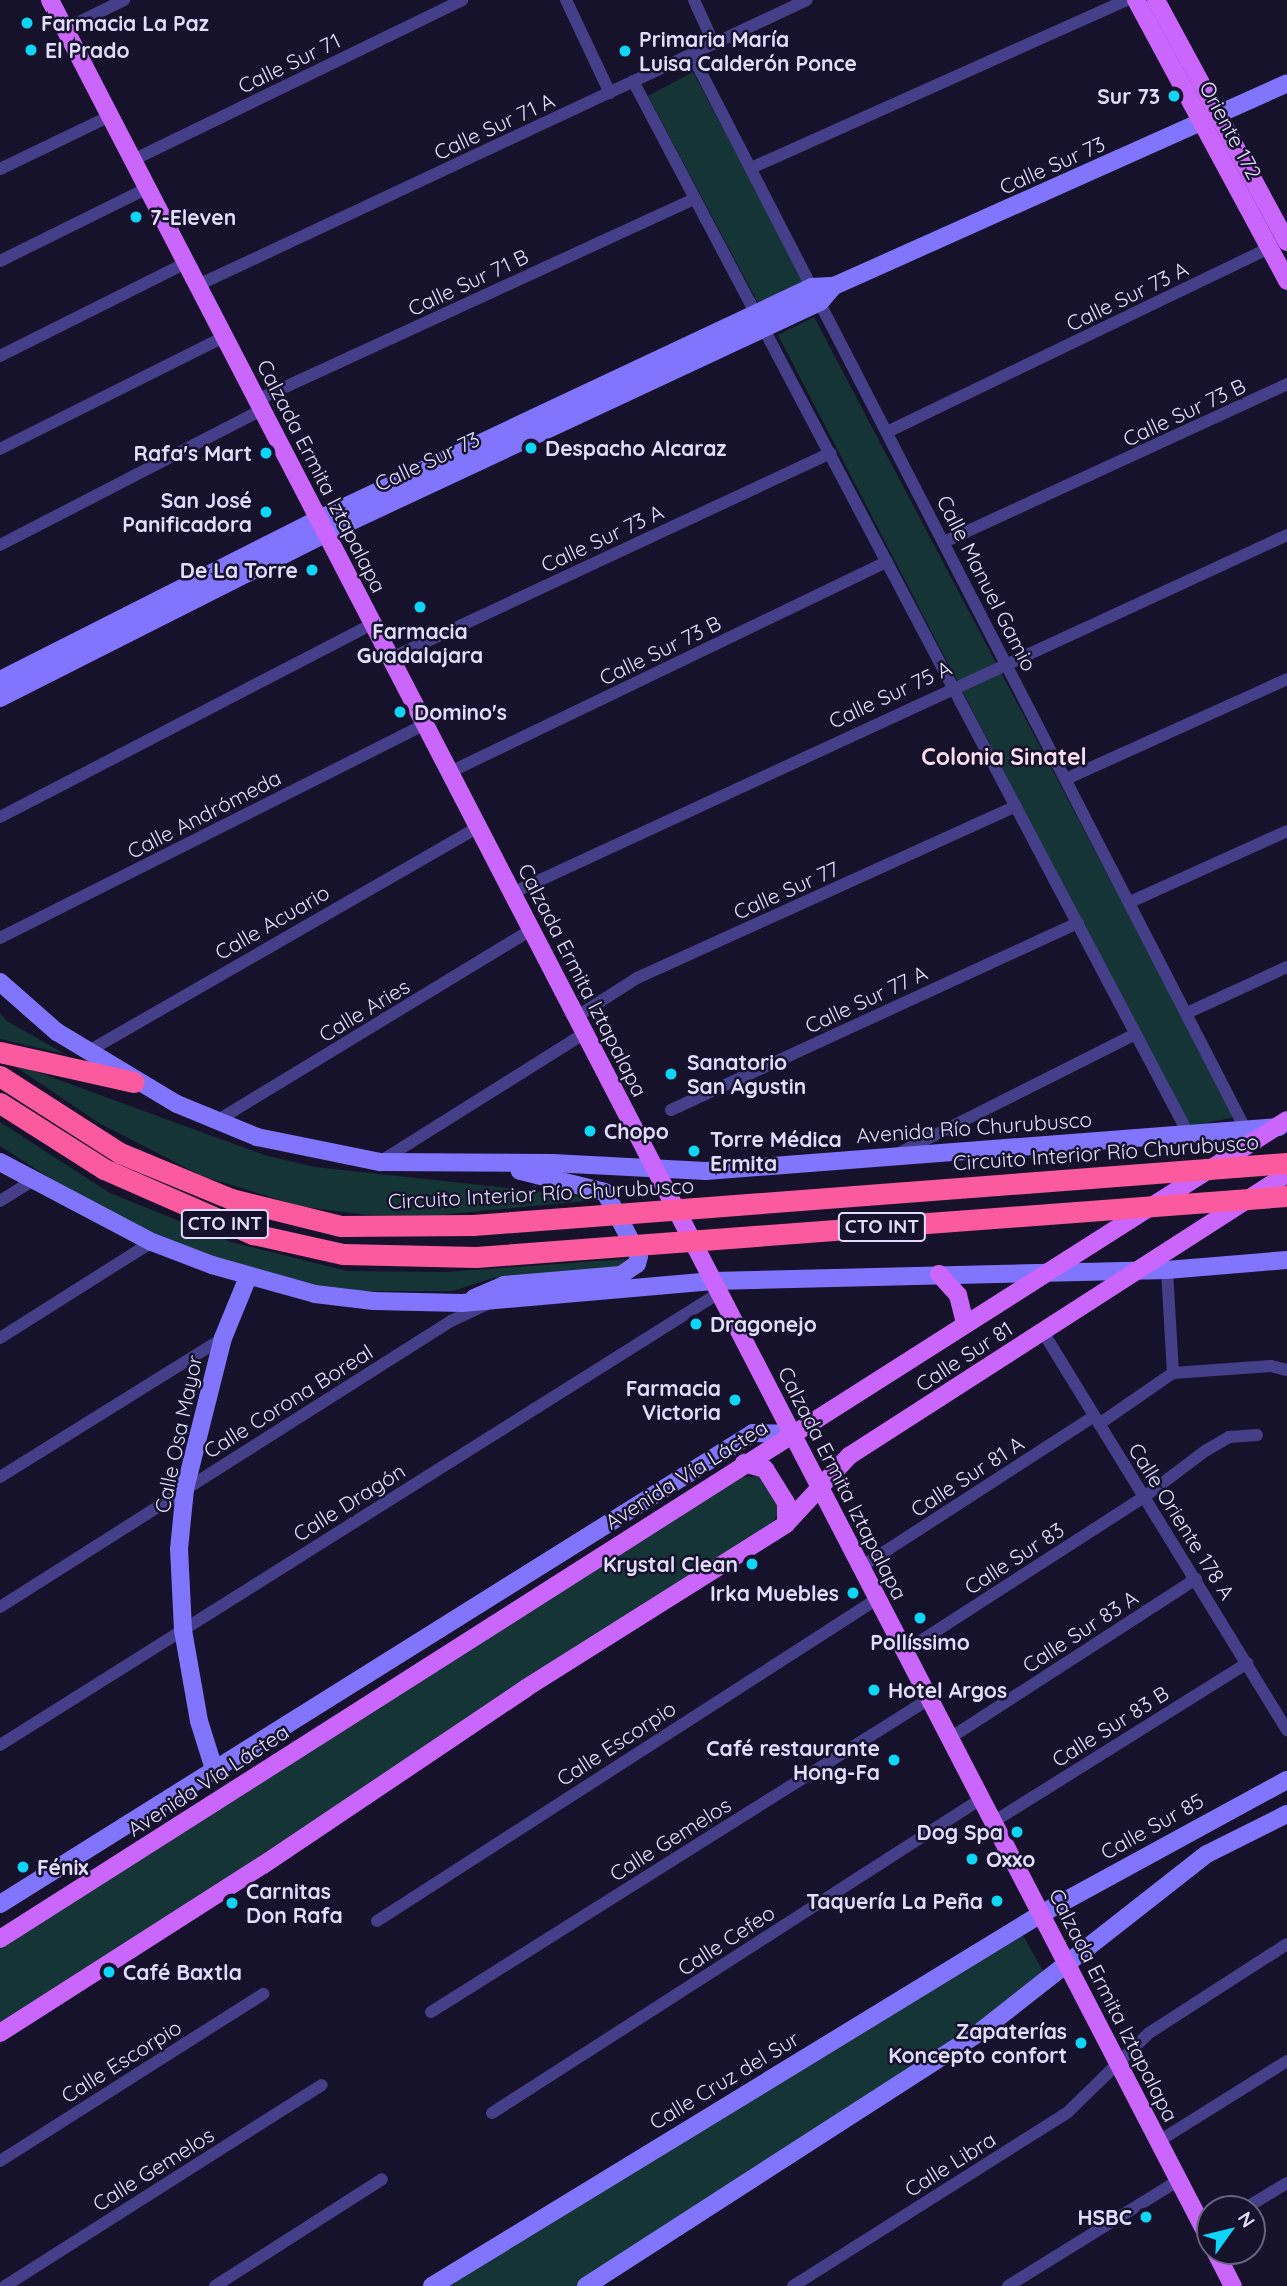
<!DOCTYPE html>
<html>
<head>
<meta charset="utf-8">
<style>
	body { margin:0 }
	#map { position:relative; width:1287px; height:2286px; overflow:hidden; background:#17122b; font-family:Quicksand,sans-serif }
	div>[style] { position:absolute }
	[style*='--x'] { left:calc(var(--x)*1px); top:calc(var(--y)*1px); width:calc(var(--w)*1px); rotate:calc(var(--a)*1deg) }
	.green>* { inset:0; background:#153435; transform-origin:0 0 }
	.street>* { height:12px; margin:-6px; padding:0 6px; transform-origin:6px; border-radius:6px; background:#453e88 }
	.secondary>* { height:18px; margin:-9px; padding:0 9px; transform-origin:9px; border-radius:9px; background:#8075fc }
	.primary>* { height:18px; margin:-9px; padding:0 9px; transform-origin:9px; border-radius:9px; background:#cb66fc }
	.highway>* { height:21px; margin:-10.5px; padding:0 10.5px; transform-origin:10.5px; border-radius:10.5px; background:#fb5a9f }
	.highway-bridge>* { height:21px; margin:-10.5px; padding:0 10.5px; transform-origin:10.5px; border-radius:10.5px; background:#fb5a9f }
	.dots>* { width:19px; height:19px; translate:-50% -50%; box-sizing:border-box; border:4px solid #17122b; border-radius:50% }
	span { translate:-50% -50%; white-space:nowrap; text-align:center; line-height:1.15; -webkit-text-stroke:5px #17122b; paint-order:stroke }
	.shield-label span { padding:2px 5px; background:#17122b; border:2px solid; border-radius:5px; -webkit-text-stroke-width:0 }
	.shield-label { font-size:19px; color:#e2dcfe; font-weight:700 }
	.poi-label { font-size:21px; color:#e2dcfe; font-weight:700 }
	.left { translate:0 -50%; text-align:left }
	.right { translate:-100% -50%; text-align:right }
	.street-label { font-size:21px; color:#e2dcfe }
	.neighbourhood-label { font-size:23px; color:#fedef1; font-weight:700 }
	.north { position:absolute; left:1196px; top:2195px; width:70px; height:70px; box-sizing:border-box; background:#17122b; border:2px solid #68637f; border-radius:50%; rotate:56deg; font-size:19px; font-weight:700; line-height:28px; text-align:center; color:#e2dcfe }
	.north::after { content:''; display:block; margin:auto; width:24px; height:32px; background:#0dd6f9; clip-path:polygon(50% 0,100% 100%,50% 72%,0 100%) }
</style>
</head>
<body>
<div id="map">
	<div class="green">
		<i style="left:693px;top:72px;width:240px;height:51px;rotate:62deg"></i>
		<i style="clip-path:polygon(814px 317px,1235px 1117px,1188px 1127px,778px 335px)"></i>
		<i style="clip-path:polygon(0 1013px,7px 1021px,65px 1054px,0 1039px)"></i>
		<i style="clip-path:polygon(7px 1061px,264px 1155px,315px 1167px,607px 1199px,440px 1215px,368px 1215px,303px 1207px,202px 1176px,99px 1123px)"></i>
		<i style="clip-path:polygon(0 1122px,110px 1193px,231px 1242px,347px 1271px,445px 1272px,626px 1259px,617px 1269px,493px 1278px,453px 1291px,342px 1291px,223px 1261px,101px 1211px,0 1146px)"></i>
		<i style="clip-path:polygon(762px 1476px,781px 1507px,772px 1525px,0 2027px,0 1949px,741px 1477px)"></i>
		<i style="clip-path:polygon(1020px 1930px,1048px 1980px,578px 2286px,445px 2286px)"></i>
	</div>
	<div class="street">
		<i style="--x:566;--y:0;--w:103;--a:64.7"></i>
		<i style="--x:694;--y:0;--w:48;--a:65.6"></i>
		<i style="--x:65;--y:29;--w:66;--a:-26.2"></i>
		<i style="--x:692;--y:55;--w:1209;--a:62.74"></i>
		<i style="--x:633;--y:81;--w:1192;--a:62.19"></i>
		<i style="--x:133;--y:160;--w:366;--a:-25.9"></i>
		<i style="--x:751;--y:168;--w:411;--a:-24.1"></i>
		<i style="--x:0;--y:169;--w:122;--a:-25.7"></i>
		<i style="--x:0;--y:261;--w:165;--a:-26.3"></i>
		<i style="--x:198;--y:285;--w:672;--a:-25.08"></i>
		<i style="--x:0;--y:356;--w:208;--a:-26.6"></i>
		<i style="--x:257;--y:400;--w:482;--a:-24.7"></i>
		<i style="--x:887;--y:432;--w:425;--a:-25.7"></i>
		<i style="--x:0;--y:449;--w:250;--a:-26.6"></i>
		<i style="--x:944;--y:542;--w:378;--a:-24.7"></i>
		<i style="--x:0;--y:545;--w:295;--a:-27.3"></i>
		<i style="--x:391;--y:658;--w:485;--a:-25"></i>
		<i style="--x:450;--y:772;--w:485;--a:-25.7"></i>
		<i style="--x:1066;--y:779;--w:243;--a:-24.3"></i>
		<i style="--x:0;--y:817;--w:420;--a:-27.4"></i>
		<i style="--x:512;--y:893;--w:854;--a:-24.79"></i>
		<i style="--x:1130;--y:902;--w:172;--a:-24.3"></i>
		<i style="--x:0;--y:938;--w:476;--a:-26.7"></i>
		<i style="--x:1187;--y:1013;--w:110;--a:-24.7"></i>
		<i style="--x:576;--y:1017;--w:72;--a:-32.6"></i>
		<i style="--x:637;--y:978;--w:416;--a:-24.4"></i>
		<i style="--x:87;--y:1052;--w:451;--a:-29.9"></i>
		<i style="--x:671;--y:1110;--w:448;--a:-24.7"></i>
		<i style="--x:215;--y:1122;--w:370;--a:-31.3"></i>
		<i style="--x:899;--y:1153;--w:265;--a:-26.7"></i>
		<i style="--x:381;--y:1161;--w:241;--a:-32.1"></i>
		<i style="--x:0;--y:1201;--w:38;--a:-32"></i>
		<i style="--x:1167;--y:1270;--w:103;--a:86.7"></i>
		<i style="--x:1043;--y:1332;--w:467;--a:58.5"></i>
		<i style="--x:0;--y:1338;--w:180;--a:-32.3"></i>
		<i style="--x:1099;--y:1424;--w:90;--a:-34.6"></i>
		<i style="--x:1173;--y:1373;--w:98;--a:-4.1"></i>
		<i style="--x:1271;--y:1366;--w:16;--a:14"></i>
		<i style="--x:0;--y:1477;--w:263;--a:-31.9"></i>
		<i style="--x:861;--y:1567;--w:278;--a:-32.9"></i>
		<i style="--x:0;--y:1607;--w:534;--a:-32.38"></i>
		<i style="--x:451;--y:1321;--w:40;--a:-25"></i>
		<i style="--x:905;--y:1651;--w:284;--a:-32.8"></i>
		<i style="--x:1144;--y:1497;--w:76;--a:-37"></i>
		<i style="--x:1205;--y:1451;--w:28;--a:-30"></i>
		<i style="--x:1229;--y:1437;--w:28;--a:-4"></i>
		<i style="--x:950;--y:1738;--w:293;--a:-32.9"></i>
		<i style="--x:0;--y:1745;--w:849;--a:-32.16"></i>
		<i style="--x:993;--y:1822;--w:300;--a:-32"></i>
		<i style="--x:377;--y:1921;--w:595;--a:-32.78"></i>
		<i style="--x:431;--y:2012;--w:588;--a:-32.15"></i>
		<i style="--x:492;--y:2113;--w:581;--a:-32.71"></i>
		<i style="--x:1159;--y:2141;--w:151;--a:-32"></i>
		<i style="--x:0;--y:2161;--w:312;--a:-32.4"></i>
		<i style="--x:1244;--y:2209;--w:50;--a:-31.2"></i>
		<i style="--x:5;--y:2286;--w:375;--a:-32.4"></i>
		<i style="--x:215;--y:2286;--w:198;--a:-32.6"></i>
		<i style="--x:793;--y:2286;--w:325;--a:-32.3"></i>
		<i style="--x:1068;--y:2112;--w:113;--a:-44.3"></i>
		<i style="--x:1149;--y:2033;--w:164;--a:-32.8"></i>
		<i style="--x:1008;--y:2286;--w:201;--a:-31.8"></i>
	</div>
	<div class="secondary">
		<i style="--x:0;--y:680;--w:357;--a:-26.8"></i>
		<i style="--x:319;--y:519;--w:545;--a:-25.2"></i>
		<i style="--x:812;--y:287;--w:22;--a:-3"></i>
		<i style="--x:0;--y:698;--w:365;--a:-26.8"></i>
		<i style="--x:326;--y:533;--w:545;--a:-25.06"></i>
		<i style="--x:820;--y:302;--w:21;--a:-49"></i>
		<i style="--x:834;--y:286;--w:496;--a:-24.1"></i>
		<i style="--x:0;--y:982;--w:76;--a:41.3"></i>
		<i style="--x:57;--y:1032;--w:140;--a:31"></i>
		<i style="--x:177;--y:1104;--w:87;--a:22.4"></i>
		<i style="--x:257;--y:1137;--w:126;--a:11.5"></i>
		<i style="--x:380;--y:1162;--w:172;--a:0.3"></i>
		<i style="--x:552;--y:1163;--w:154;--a:3"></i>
		<i style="--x:706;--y:1171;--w:575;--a:-4.39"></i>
		<i style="--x:0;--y:1162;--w:172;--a:27.8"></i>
		<i style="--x:152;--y:1242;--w:64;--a:21"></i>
		<i style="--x:212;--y:1265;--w:107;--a:15.7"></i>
		<i style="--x:315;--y:1294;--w:59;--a:6.8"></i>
		<i style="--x:374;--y:1301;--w:88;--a:1.3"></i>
		<i style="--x:462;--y:1303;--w:252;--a:-5"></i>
		<i style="--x:713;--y:1281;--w:454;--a:-1.4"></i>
		<i style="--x:1167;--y:1270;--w:120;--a:-4.8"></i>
		<i style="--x:474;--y:1298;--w:33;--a:-23"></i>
		<i style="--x:504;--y:1285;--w:117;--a:-4.9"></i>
		<i style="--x:621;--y:1275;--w:19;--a:-35"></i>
		<i style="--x:637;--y:1264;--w:8;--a:-76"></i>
		<i style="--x:639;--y:1256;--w:72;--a:-118"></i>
		<i style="--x:605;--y:1192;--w:88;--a:-166.1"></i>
		<i style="--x:214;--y:1769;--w:50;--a:-107.4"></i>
		<i style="--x:199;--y:1721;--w:92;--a:-100"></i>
		<i style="--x:183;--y:1630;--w:81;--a:-92.8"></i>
		<i style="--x:179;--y:1549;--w:60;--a:-84.3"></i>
		<i style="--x:185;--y:1489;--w:156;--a:-75.9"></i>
		<i style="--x:223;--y:1338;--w:66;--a:-67.7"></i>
		<i style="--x:0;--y:1904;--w:888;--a:-32.03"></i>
		<i style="--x:753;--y:1433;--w:39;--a:1"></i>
		<i style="--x:432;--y:2286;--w:714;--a:-31.42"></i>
		<i style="--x:1041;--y:1914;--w:280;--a:-28.6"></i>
		<i style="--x:586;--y:2286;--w:470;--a:-32.8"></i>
		<i style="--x:981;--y:2031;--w:287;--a:-38.1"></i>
		<i style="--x:1207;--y:1854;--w:89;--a:-26.6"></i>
	</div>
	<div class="primary">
		<i style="--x:50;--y:0;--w:2523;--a:62.63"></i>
		<i style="--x:1136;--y:0;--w:319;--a:61.7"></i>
		<i style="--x:1156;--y:0;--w:275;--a:61.6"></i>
		<i style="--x:939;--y:1274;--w:28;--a:48"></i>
		<i style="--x:958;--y:1295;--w:30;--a:76"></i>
		<i style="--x:744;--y:1463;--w:22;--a:16"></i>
		<i style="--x:765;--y:1469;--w:40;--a:58"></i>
		<i style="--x:786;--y:1503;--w:21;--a:90"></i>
		<i style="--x:0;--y:1939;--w:1525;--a:-32.47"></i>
		<i style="--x:0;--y:2033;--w:312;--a:-32.6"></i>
		<i style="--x:263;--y:1865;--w:317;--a:-33.9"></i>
		<i style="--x:526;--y:1688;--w:307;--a:-32.2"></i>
		<i style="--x:786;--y:1524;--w:93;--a:-47.2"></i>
		<i style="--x:849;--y:1456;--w:521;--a:-32.77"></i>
		<i style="--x:1215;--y:2251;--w:39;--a:63"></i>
	</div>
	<div class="highway">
		<i style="--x:0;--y:1052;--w:137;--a:12.6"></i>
		<i style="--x:0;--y:1076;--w:143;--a:32.7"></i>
		<i style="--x:120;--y:1153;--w:120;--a:22.5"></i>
		<i style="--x:231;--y:1199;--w:113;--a:13.8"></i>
		<i style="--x:341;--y:1226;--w:132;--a:-0.4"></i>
		<i style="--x:0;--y:1103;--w:123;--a:32.4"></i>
		<i style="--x:104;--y:1169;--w:163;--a:23.6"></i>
		<i style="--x:253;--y:1234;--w:92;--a:12.5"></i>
		<i style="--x:343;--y:1254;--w:133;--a:1.3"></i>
	</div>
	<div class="highway-bridge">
		<i style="--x:473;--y:1225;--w:816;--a:-4.36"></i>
		<i style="--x:476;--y:1257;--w:813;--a:-4.3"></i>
	</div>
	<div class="dots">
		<i style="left:27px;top:23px;background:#0dd6f9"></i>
		<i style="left:31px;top:50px;background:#0dd6f9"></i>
		<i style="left:625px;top:51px;background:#0dd6f9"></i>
		<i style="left:1174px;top:96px;background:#0dd6f9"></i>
		<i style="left:136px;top:217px;background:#0dd6f9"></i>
		<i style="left:531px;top:448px;background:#0dd6f9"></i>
		<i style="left:266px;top:453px;background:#0dd6f9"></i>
		<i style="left:266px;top:512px;background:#0dd6f9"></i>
		<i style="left:312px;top:570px;background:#0dd6f9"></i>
		<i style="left:420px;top:607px;background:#0dd6f9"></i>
		<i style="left:400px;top:712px;background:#0dd6f9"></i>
		<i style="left:671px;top:1074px;background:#0dd6f9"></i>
		<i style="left:590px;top:1131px;background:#0dd6f9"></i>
		<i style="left:694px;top:1151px;background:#0dd6f9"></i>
		<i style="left:696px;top:1324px;background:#0dd6f9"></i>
		<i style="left:735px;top:1400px;background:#0dd6f9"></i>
		<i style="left:752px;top:1564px;background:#0dd6f9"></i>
		<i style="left:853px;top:1593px;background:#0dd6f9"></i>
		<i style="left:920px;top:1618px;background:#0dd6f9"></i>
		<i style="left:874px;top:1690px;background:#0dd6f9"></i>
		<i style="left:894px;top:1760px;background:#0dd6f9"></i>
		<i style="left:1017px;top:1832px;background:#0dd6f9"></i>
		<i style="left:972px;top:1859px;background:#0dd6f9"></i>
		<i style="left:23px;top:1867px;background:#0dd6f9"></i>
		<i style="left:997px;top:1901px;background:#0dd6f9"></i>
		<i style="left:232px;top:1903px;background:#0dd6f9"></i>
		<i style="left:109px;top:1972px;background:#0dd6f9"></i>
		<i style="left:1081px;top:2043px;background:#0dd6f9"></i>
		<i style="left:1146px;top:2217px;background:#0dd6f9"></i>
	</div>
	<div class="shield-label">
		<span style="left:225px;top:1224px">CTO INT</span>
		<span style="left:882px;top:1227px">CTO INT</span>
	</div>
	<div class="poi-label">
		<span class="left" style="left:41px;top:23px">Farmacia La Paz</span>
		<span class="left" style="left:639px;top:51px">Primaria María<br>Luisa Calderón Ponce</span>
		<span class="left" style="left:45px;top:50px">El Prado</span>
		<span class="right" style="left:1160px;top:96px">Sur 73</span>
		<span class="left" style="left:150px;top:217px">7-Eleven</span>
		<span class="left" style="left:545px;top:448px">Despacho Alcaraz</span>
		<span class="right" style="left:252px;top:453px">Rafa's Mart</span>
		<span class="right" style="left:252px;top:512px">San José<br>Panificadora</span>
		<span class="right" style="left:298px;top:570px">De La Torre</span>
		<span style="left:420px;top:643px">Farmacia<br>Guadalajara</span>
		<span class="left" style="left:414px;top:712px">Domino's</span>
		<span class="left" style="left:687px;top:1074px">Sanatorio<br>San Agustin</span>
		<span class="left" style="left:604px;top:1131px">Chopo</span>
		<span class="left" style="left:710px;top:1151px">Torre Médica<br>Ermita</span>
		<span class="left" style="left:710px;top:1324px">Dragonejo</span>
		<span class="right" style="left:721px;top:1400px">Farmacia<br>Victoria</span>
		<span class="right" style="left:738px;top:1564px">Krystal Clean</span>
		<span class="right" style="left:839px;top:1593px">Irka Muebles</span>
		<span style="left:920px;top:1642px">Pollíssimo</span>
		<span class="left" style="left:888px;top:1690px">Hotel Argos</span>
		<span class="right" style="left:880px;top:1760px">Café restaurante<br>Hong-Fa</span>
		<span class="right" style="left:1003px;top:1832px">Dog Spa</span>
		<span class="left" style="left:986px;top:1859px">Oxxo</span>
		<span class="left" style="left:37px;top:1867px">Fénix</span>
		<span class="left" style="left:246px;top:1903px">Carnitas<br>Don Rafa</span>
		<span class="right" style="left:983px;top:1901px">Taquería La Peña</span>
		<span class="left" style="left:123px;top:1972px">Café Baxtla</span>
		<span class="right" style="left:1067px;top:2043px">Zapaterías<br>Koncepto confort</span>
		<span class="right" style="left:1132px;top:2217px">HSBC</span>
	</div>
	<div class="street-label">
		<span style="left:289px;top:63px;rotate:-26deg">Calle Sur 71</span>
		<span style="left:494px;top:126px;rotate:-25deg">Calle Sur 71 A</span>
		<span style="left:1231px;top:130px;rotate:62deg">Oriente 172</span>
		<span style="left:1052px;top:165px;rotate:-24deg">Calle Sur 73</span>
		<span style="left:468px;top:282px;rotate:-25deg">Calle Sur 71 B</span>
		<span style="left:1127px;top:296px;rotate:-26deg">Calle Sur 73 A</span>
		<span style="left:1184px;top:412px;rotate:-25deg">Calle Sur 73 B</span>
		<span style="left:427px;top:461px;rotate:-25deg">Calle Sur 73</span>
		<span style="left:322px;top:476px;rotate:63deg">Calzada Ermita Iztapalapa</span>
		<span style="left:602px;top:538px;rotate:-25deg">Calle Sur 73 A</span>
		<span style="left:987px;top:583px;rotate:63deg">Calle Manuel Gamio</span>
		<span style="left:660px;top:650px;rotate:-26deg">Calle Sur 73 B</span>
		<span style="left:890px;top:694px;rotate:-25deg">Calle Sur 75 A</span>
		<span style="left:204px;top:814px;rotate:-27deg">Calle Andrómeda</span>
		<span style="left:786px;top:890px;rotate:-24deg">Calle Sur 77</span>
		<span style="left:272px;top:922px;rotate:-30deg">Calle Acuario</span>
		<span style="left:583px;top:980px;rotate:63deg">Calzada Ermita Iztapalapa</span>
		<span style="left:866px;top:999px;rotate:-25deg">Calle Sur 77 A</span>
		<span style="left:364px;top:1010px;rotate:-31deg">Calle Aries</span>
		<span style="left:974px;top:1127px;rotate:-4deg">Avenida Río Churubusco</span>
		<span style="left:1106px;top:1152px;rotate:-4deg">Circuito Interior Río Churubusco</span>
		<span style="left:541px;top:1193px;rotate:-3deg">Circuito Interior Río Churubusco</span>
		<span style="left:964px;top:1356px;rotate:-33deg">Calle Sur 81</span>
		<span style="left:288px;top:1401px;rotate:-32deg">Calle Corona Boreal</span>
		<span style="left:178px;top:1434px;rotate:-78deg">Calle Osa Mayor</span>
		<span style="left:686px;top:1474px;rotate:-32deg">Avenida Vía Láctea</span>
		<span style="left:967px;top:1476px;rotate:-33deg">Calle Sur 81 A</span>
		<span style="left:843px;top:1483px;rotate:63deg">Calzada Ermita Iztapalapa</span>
		<span style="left:349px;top:1502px;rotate:-32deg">Calle Dragón</span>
		<span style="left:1182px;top:1521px;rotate:58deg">Calle Oriente 178 A</span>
		<span style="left:1014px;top:1558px;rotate:-33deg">Calle Sur 83</span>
		<span style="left:1080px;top:1631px;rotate:-33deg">Calle Sur 83 A</span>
		<span style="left:1110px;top:1726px;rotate:-32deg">Calle Sur 83 B</span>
		<span style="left:616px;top:1743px;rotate:-33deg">Calle Escorpio</span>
		<span style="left:208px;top:1780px;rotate:-33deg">Avenida Vía Láctea</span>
		<span style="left:1152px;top:1826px;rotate:-29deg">Calle Sur 85</span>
		<span style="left:670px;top:1839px;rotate:-32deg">Calle Gemelos</span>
		<span style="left:726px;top:1940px;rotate:-33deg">Calle Cefeo</span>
		<span style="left:1114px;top:2005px;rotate:63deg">Calzada Ermita Iztapalapa</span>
		<span style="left:121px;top:2061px;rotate:-32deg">Calle Escorpio</span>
		<span style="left:724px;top:2080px;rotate:-31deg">Calle Cruz del Sur</span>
		<span style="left:950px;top:2164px;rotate:-32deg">Calle Libra</span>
		<span style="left:153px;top:2169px;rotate:-32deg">Calle Gemelos</span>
	</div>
	<div class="neighbourhood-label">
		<span style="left:1004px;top:757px">Colonia Sinatel</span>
	</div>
	<div class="north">N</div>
</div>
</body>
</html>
